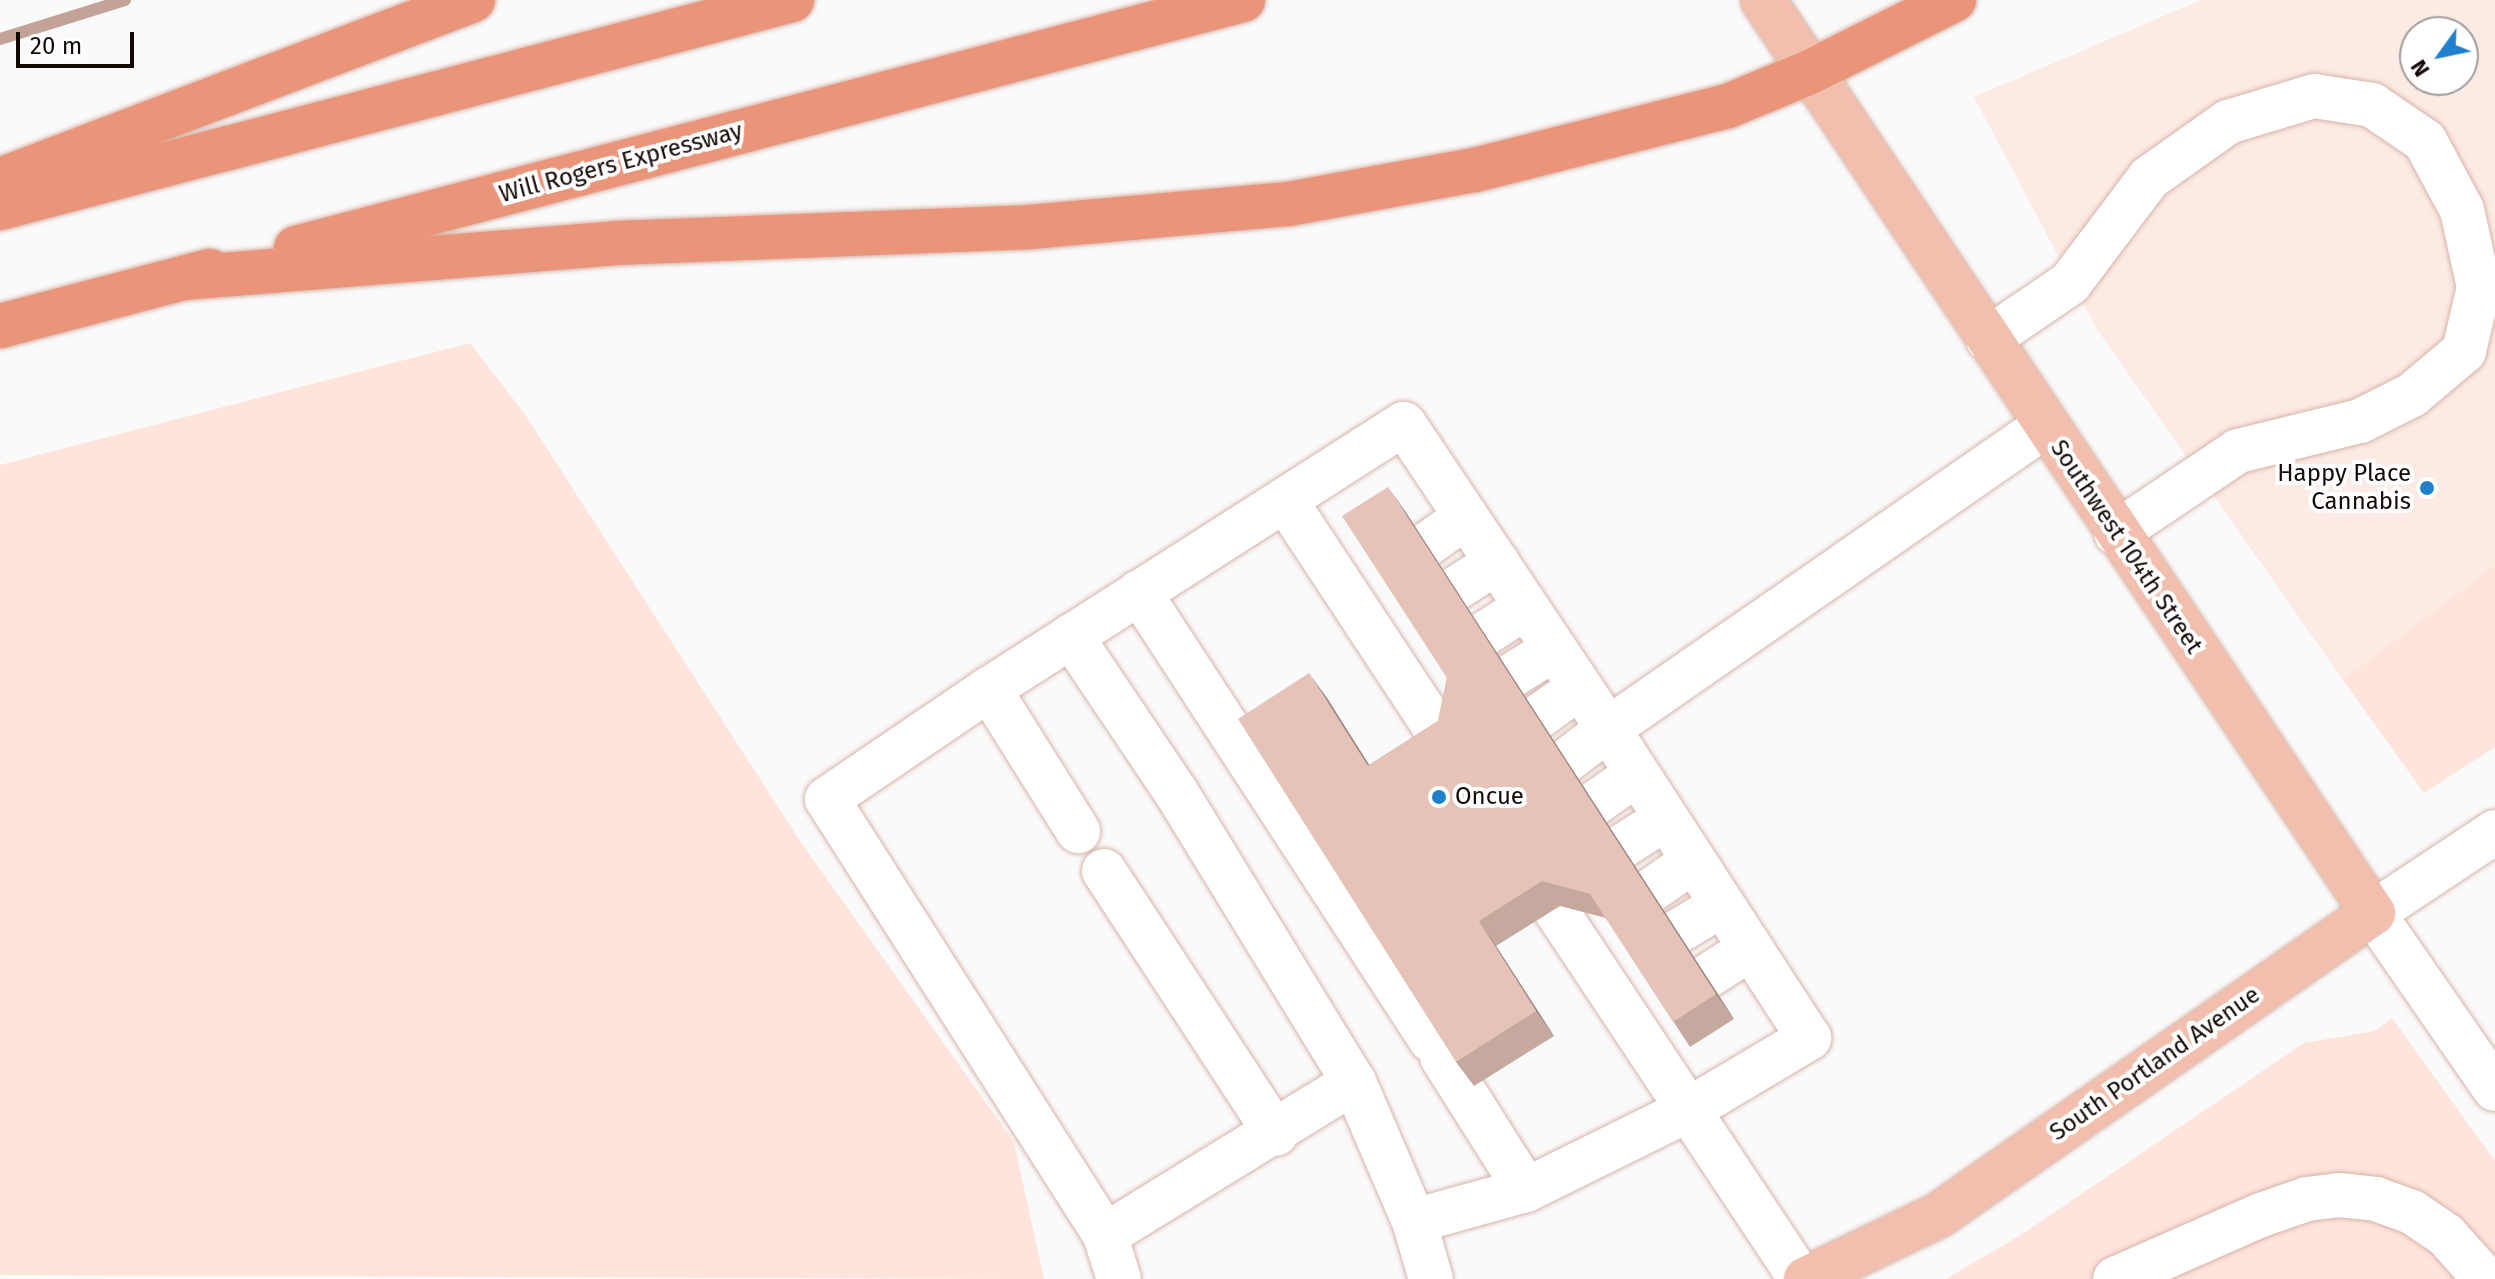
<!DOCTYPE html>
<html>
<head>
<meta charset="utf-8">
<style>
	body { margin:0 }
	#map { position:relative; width:2495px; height:1279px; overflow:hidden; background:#fafafa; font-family:"Fira Sans",sans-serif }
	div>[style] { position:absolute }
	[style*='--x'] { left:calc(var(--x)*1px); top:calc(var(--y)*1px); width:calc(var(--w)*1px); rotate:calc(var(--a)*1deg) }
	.built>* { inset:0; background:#fceae4 }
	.green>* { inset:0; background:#ffe4dc }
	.stream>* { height:12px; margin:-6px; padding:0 6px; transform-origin:6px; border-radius:6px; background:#c3a297 }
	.roads { filter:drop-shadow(0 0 2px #d7b3a8) drop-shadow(0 0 2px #d7b3a8) }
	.minor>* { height:44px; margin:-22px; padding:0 22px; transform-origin:22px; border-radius:22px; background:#fff }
	.major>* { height:44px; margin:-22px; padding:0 22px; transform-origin:22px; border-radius:22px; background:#f2bfaf }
	.highway>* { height:44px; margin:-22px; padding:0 22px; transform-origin:22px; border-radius:22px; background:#ea957a }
	.wall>* { inset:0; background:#c5a89e }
	.shaded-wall>* { inset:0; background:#a08881 }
	.building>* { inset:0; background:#e5c3b8 }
	.dots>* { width:22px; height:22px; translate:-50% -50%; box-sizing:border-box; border:4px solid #fff; border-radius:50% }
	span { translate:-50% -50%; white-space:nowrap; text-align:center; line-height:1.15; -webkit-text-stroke:8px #fff; paint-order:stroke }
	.street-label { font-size:24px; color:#140906 }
	.poi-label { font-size:24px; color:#140906 }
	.right { translate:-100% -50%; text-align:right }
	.left { translate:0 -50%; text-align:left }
	.north { position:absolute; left:2399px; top:16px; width:80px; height:80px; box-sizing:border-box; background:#fff; border:2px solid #a19d9b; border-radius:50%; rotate:237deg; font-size:22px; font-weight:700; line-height:32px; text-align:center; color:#140906 }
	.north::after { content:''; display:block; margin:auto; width:28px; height:36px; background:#2080cc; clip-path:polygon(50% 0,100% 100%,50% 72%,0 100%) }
	.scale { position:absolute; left:16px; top:32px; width:118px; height:36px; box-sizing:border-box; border:4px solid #140906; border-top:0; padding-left:10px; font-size:24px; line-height:28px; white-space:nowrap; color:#140906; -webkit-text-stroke:6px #fff; paint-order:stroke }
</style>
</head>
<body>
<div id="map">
	<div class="built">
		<i style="clip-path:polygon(evenodd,2201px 0,2495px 0,2495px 565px,2343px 680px,2097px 329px,1974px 97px,2201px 0,2415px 32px,2463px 32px,2463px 80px,2415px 80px,2415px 32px)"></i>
	</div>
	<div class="green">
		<i style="clip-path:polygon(470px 343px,524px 413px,802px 844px,1014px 1142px,1044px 1279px,0 1275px,0 465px)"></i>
		<i style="clip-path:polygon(2495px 565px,2495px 747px,2424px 793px,2343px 680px)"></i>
		<i style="clip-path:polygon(2392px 1018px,2495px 1161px,2495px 1279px,1946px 1279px,2024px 1233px,2304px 1043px,2375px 1031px)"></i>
	</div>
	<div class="stream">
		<i style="--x:0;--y:39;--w:131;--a:-17.3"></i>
	</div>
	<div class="roads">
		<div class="minor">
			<i style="--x:1988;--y:339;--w:99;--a:-34.3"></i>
			<i style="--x:2070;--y:283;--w:131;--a:-53"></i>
			<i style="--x:2149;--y:178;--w:97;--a:-35.3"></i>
			<i style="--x:2228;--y:122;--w:90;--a:-16.8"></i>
			<i style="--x:2314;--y:96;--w:59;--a:8.8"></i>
			<i style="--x:2372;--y:105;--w:64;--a:34.2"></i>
			<i style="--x:2425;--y:141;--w:78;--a:61.8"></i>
			<i style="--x:2462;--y:210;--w:79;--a:77.6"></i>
			<i style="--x:2479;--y:287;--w:66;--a:103.2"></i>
			<i style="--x:2464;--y:351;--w:68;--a:139.8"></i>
			<i style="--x:2412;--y:395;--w:58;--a:153.4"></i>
			<i style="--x:2360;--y:421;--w:126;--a:166.2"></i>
			<i style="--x:2238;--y:451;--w:147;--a:146.1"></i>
			<i style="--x:1285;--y:500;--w:298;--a:56.6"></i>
			<i style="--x:1426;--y:545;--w:49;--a:-35"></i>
			<i style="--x:1455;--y:589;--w:50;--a:-32.7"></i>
			<i style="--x:1139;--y:592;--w:535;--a:56.9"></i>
			<i style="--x:1484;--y:634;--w:50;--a:-32.7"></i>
			<i style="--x:1071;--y:636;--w:188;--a:56.1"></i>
			<i style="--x:1176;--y:792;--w:340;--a:58.5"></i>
			<i style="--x:1354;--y:1082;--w:292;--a:148.4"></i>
			<i style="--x:1105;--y:1235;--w:46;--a:72.3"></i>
			<i style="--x:1511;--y:676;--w:51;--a:-32.1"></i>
			<i style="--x:989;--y:689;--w:168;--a:57.9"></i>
			<i style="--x:1538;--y:717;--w:50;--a:-35.3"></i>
			<i style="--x:1594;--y:804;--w:50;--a:-35.3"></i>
			<i style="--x:2495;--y:832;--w:146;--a:146.4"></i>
			<i style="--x:2373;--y:913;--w:214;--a:55.3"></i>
			<i style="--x:1621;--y:847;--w:52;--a:-32.5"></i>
			<i style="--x:1104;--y:871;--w:314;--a:56.8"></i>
			<i style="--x:1650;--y:891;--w:52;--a:-34.9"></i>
			<i style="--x:1555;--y:909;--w:444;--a:56.4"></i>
			<i style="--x:1677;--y:932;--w:52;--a:-31"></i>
			<i style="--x:1706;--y:977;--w:52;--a:-32.5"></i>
			<i style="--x:1442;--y:1057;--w:157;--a:57.7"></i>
			<i style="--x:1354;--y:1082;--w:151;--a:66.7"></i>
			<i style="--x:1414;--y:1221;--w:60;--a:73.7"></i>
			<i style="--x:1414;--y:1221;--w:116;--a:-15.5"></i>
			<i style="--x:1526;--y:1190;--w:183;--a:-26.3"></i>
			<i style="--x:1690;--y:1109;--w:139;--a:-30.8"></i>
			<i style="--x:1809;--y:1038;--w:369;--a:-123"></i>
			<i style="--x:1608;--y:729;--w:532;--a:-34.74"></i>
			<i style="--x:1105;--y:1235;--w:517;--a:-122.52"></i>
			<i style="--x:827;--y:799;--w:196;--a:-34.2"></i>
			<i style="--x:989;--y:689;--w:492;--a:-32.6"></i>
			<i style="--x:1404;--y:424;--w:367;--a:56.2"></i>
			<i style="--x:1608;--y:729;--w:53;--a:142.7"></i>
			<i style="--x:2115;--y:1279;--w:159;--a:-23.7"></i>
			<i style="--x:2261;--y:1215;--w:49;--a:-19.2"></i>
			<i style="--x:2307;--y:1199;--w:32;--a:-7"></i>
			<i style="--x:2339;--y:1195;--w:37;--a:6"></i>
			<i style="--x:2376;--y:1199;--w:38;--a:20"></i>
			<i style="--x:2412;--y:1212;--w:41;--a:34.1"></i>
			<i style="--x:2446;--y:1235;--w:59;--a:48.4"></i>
		</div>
		<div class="major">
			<i style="--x:1763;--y:0;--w:1098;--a:56.25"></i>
			<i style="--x:2373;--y:913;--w:529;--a:145.17"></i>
			<i style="--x:1939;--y:1215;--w:148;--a:154.3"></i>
		</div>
		<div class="highway">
			<i style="--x:0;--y:180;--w:506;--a:-20.83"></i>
			<i style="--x:0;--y:208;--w:819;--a:-14.72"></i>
			<i style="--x:296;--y:248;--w:979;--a:-14.68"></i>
			<i style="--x:184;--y:278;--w:434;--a:-4.6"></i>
			<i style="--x:617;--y:243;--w:413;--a:-2.2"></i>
			<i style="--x:1030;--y:227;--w:260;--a:-5.1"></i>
			<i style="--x:1289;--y:204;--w:189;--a:-10.4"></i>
			<i style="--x:1475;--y:170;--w:261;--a:-14.2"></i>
			<i style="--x:1728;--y:106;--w:89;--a:-22.5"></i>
			<i style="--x:1810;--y:72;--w:161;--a:-26.6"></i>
			<i style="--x:0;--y:326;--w:217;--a:-14.7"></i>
		</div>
	</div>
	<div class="wall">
		<i style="clip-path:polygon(1405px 511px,1734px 1019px,1690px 1047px,1606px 918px,1560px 906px,1496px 946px,1554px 1036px,1474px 1086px,1456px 1062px,1327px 698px,1369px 765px,1438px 721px,1447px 678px)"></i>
	</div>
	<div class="shaded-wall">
		<i style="clip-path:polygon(1388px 487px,1405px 511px,1734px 1019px,1716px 994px)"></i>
		<i style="clip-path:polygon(1309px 673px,1327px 698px,1385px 790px,1368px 766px)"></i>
		<i style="clip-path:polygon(1479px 921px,1496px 946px,1554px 1036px,1536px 1011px)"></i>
	</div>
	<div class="building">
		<i style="clip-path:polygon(1388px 487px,1716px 994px,1673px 1022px,1590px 894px,1542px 881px,1479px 921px,1536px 1011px,1456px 1062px,1238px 719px,1309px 673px,1368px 766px,1438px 721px,1447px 678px,1342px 516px)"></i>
	</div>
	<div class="dots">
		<i style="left:2427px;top:488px;background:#2080cc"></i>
		<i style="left:1439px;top:797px;background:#2080cc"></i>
	</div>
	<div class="street-label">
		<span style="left:621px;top:163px;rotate:-15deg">Will Rogers Expressway</span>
		<span style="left:2126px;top:547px;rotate:56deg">Southwest 104th Street</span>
		<span style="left:2155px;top:1064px;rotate:-35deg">South Portland Avenue</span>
	</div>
	<div class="poi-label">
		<span class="right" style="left:2411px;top:488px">Happy Place<br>Cannabis</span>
		<span class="left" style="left:1455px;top:797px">Oncue</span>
	</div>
	<div class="north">N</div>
	<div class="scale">20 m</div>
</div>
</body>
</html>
